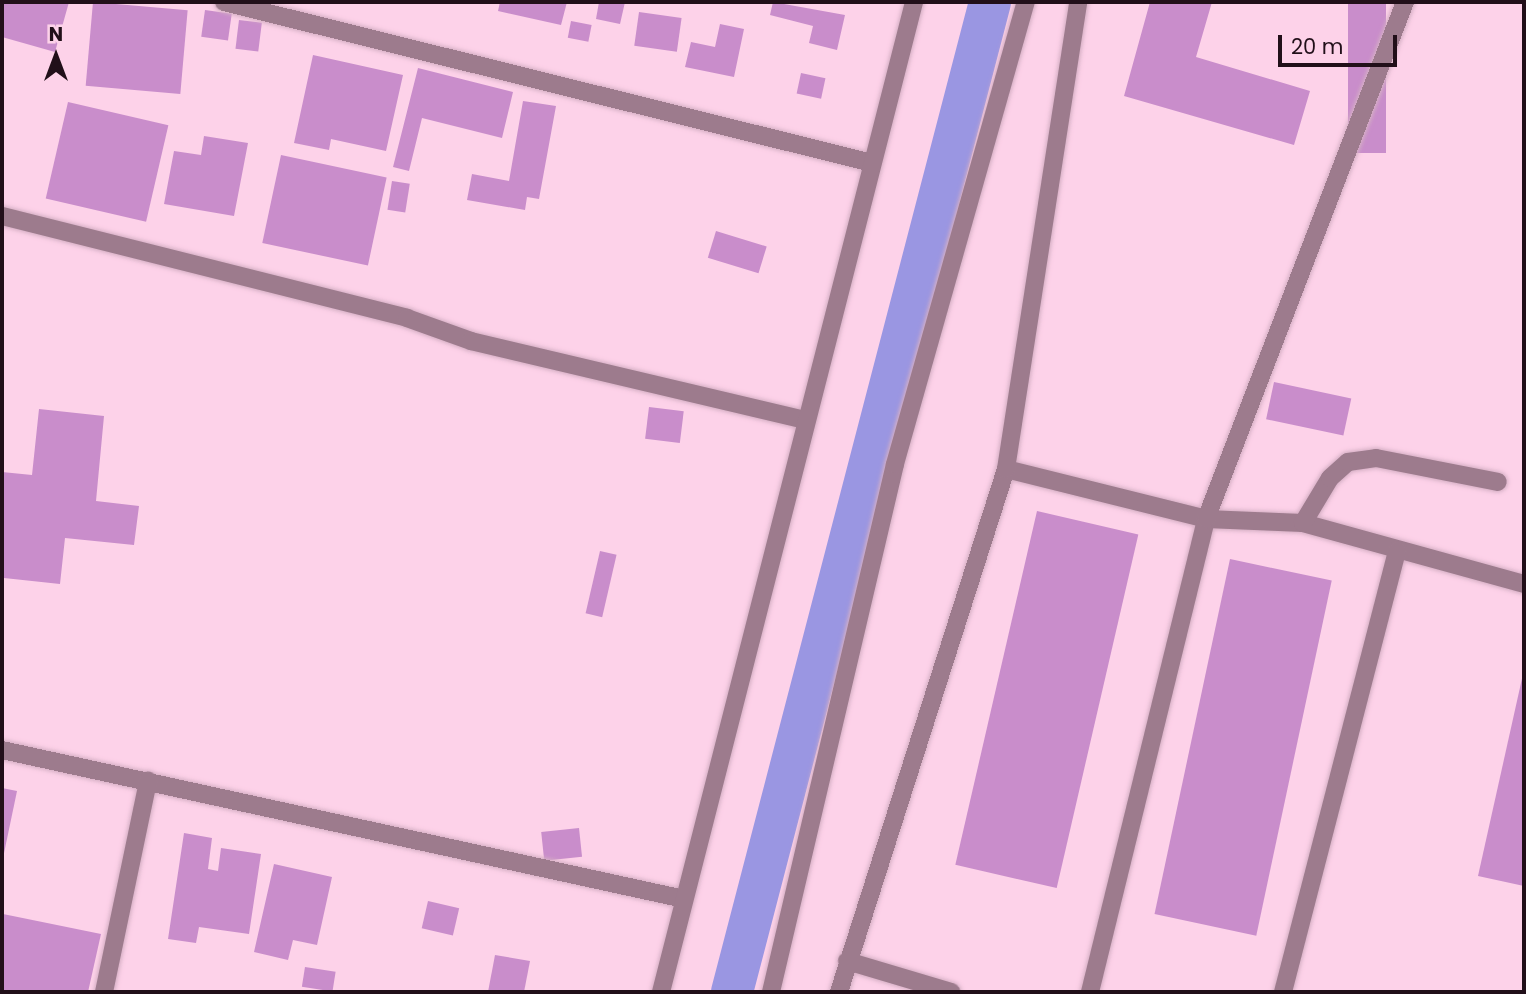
<!DOCTYPE html>
<html>
<head>
<meta charset="utf-8">
<style>
	body { margin:0 }
	#map { position:relative; width:1526px; height:994px; overflow:hidden; background:#fdd2e9; font-family:Poppins,sans-serif }
	div>[style] { position:absolute }
	[style*='--x'] { left:calc(var(--x)*1px); top:calc(var(--y)*1px); width:calc(var(--w)*1px); rotate:calc(var(--a)*1deg) }
	.canal>* { height:42px; margin:-21px; padding:0 21px; transform-origin:21px; border-radius:21px; background:#9a96e2 }
	.building>* { inset:0; background:#c98dcb; transform-origin:0 0 }
	.roads { filter:drop-shadow(0 0 2px #d5afc4) drop-shadow(0 0 2px #d5afc4) }
	.minor>* { height:18px; margin:-9px; padding:0 9px; transform-origin:9px; border-radius:9px; background:#9d7b8d }
	span { translate:-50% -50%; white-space:nowrap; text-align:center; line-height:1.15; -webkit-text-stroke:5px #fdd2e9; paint-order:stroke }
	.frame { position:absolute; inset:0; border:4px solid #210f19; pointer-events:none }
	.north { position:absolute; left:21px; top:21px; width:70px; height:70px; -webkit-text-stroke:5px #fdd2e9; paint-order:stroke; rotate:0deg; font-size:19px; font-weight:700; line-height:28px; text-align:center; color:#210f19 }
	.north::after { content:''; display:block; margin:auto; width:24px; height:32px; background:#210f19; clip-path:polygon(50% 0,100% 100%,50% 72%,0 100%) }
	.scale { position:absolute; left:1278px; top:35px; width:119px; height:32px; box-sizing:border-box; border:4px solid #210f19; border-top:0; padding-left:9px; font-size:21px; line-height:24px; white-space:nowrap; color:#210f19; -webkit-text-stroke:5px #fdd2e9; paint-order:stroke }
</style>
</head>
<body>
<div id="map">
	<div class="canal">
		<i style="--x:732;--y:992;--w:1023;--a:-75.39"></i>
	</div>
	<div class="building">
		<i style="clip-path:polygon(2px 2px,69px 2px,55px 52px,2px 37px)"></i>
		<i style="left:93px;top:2px;width:95px;height:84px;rotate:5deg"></i>
		<i style="clip-path:polygon(500px 2px,567px 2px,561px 25px,498px 11px)"></i>
		<i style="clip-path:polygon(599px 2px,625px 2px,620px 24px,596px 19px)"></i>
		<i style="clip-path:polygon(773px 2px,845px 15px,837px 50px,809px 43px,813px 26px,770px 15px)"></i>
		<i style="clip-path:polygon(1150px 2px,1212px 2px,1196px 57px,1310px 91px,1294px 145px,1124px 96px)"></i>
		<i style="left:1348px;top:2px;width:38px;height:151px"></i>
		<i style="left:205px;top:10px;width:27px;height:27px;rotate:8deg"></i>
		<i style="left:639px;top:12px;width:43px;height:34px;rotate:8deg"></i>
		<i style="left:239px;top:20px;width:23px;height:29px;rotate:7deg"></i>
		<i style="left:571px;top:21px;width:21px;height:17px;rotate:11deg"></i>
		<i style="clip-path:polygon(720px 24px,744px 29px,734px 77px,685px 67px,691px 42px,715px 47px)"></i>
		<i style="clip-path:polygon(313px 55px,403px 75px,386px 151px,331px 139px,329px 150px,294px 143px)"></i>
		<i style="clip-path:polygon(418px 68px,513px 92px,502px 138px,422px 118px,409px 171px,393px 167px)"></i>
		<i style="left:801px;top:73px;width:25px;height:21px;rotate:12deg"></i>
		<i style="clip-path:polygon(523px 101px,556px 106px,539px 199px,527px 197px,525px 210px,467px 200px,472px 174px,509px 181px)"></i>
		<i style="left:68px;top:102px;width:103px;height:99px;rotate:13deg"></i>
		<i style="clip-path:polygon(204px 136px,248px 143px,234px 216px,164px 204px,174px 151px,201px 155px)"></i>
		<i style="left:281px;top:155px;width:108px;height:90px;rotate:12deg"></i>
		<i style="left:392px;top:181px;width:18px;height:29px;rotate:9deg"></i>
		<i style="left:716px;top:231px;width:53px;height:28px;rotate:17deg"></i>
		<i style="left:1274px;top:382px;width:79px;height:38px;rotate:12deg"></i>
		<i style="left:649px;top:407px;width:35px;height:32px;rotate:7deg"></i>
		<i style="clip-path:polygon(39px 409px,104px 416px,96px 501px,139px 506px,134px 545px,65px 538px,60px 584px,4px 578px,2px 472px,32px 475px)"></i>
		<i style="left:1037px;top:511px;width:104px;height:363px;rotate:13deg"></i>
		<i style="left:600px;top:551px;width:17px;height:64px;rotate:13deg"></i>
		<i style="left:1230px;top:559px;width:104px;height:363px;rotate:12deg"></i>
		<i style="clip-path:polygon(1523px 674px,1524px 674px,1524px 886px,1478px 876px)"></i>
		<i style="clip-path:polygon(2px 788px,17px 791px,3px 858px,2px 857px)"></i>
		<i style="left:579px;top:828px;width:29px;height:38px;rotate:84deg"></i>
		<i style="clip-path:polygon(184px 833px,212px 838px,208px 869px,218px 871px,221px 848px,261px 854px,249px 934px,199px 927px,196px 943px,168px 939px)"></i>
		<i style="clip-path:polygon(274px 864px,332px 877px,317px 945px,293px 940px,288px 960px,254px 952px)"></i>
		<i style="left:428px;top:901px;width:32px;height:28px;rotate:13deg"></i>
		<i style="clip-path:polygon(3px 914px,101px 934px,88px 992px,2px 992px)"></i>
		<i style="clip-path:polygon(495px 955px,530px 961px,524px 992px,488px 992px)"></i>
		<i style="left:305px;top:967px;width:31px;height:20px;rotate:9deg"></i>
	</div>
	<div class="roads">
		<div class="minor">
			<i style="--x:224;--y:2;--w:668;--a:13.95"></i>
			<i style="--x:2;--y:216;--w:418;--a:14.1"></i>
			<i style="--x:407;--y:318;--w:68;--a:19.8"></i>
			<i style="--x:471;--y:341;--w:343;--a:13.3"></i>
			<i style="--x:1006;--y:469;--w:206;--a:14"></i>
			<i style="--x:1206;--y:519;--w:97;--a:2.4"></i>
			<i style="--x:1303;--y:523;--w:229;--a:15.4"></i>
			<i style="--x:1303;--y:523;--w:52;--a:-59"></i>
			<i style="--x:1330;--y:478;--w:24;--a:-42"></i>
			<i style="--x:1348;--y:462;--w:28;--a:-8"></i>
			<i style="--x:1376;--y:458;--w:124;--a:11.1"></i>
			<i style="--x:2;--y:750;--w:698;--a:12.32"></i>
			<i style="--x:847;--y:961;--w:109;--a:16.6"></i>
			<i style="--x:104;--y:992;--w:216;--a:-78.2"></i>
			<i style="--x:661;--y:992;--w:1022;--a:-75.66"></i>
			<i style="--x:771;--y:992;--w:542;--a:-76.78"></i>
			<i style="--x:895;--y:464;--w:480;--a:-74.2"></i>
			<i style="--x:839;--y:992;--w:549;--a:-72.29"></i>
			<i style="--x:1006;--y:469;--w:473;--a:-81.2"></i>
			<i style="--x:1090;--y:992;--w:487;--a:-76.2"></i>
			<i style="--x:1206;--y:519;--w:554;--a:-68.95"></i>
			<i style="--x:1283;--y:992;--w:456;--a:-75.5"></i>
		</div>
	</div>
	<div class="frame"></div>
	<div class="north">N</div>
	<div class="scale">20 m</div>
</div>
</body>
</html>
